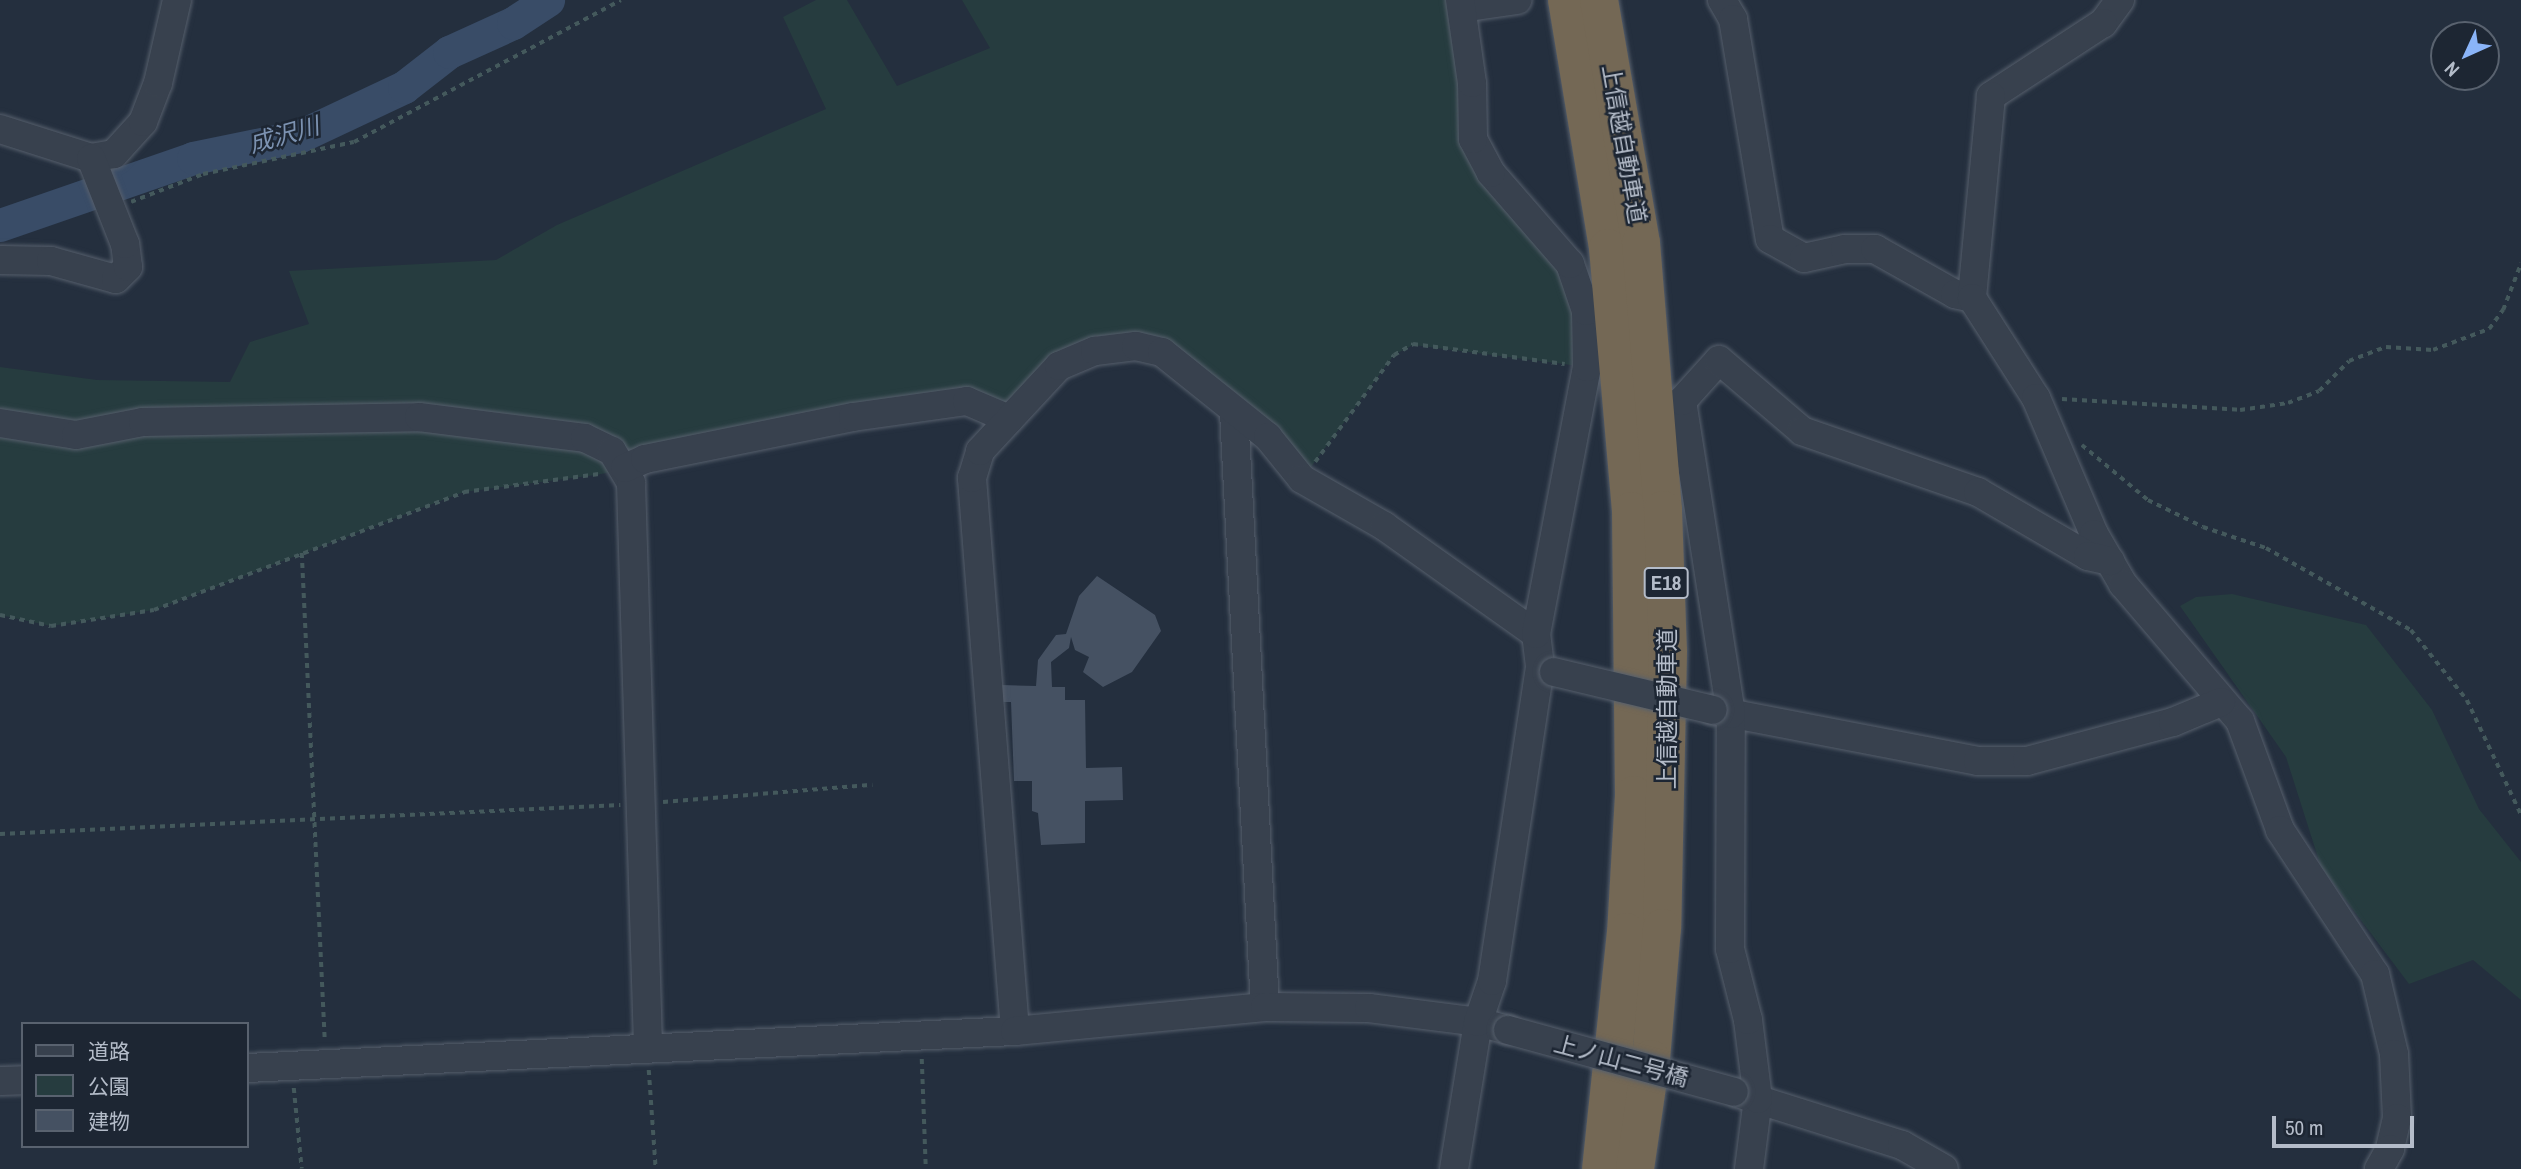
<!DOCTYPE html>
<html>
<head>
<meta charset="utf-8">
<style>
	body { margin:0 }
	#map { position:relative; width:2521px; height:1169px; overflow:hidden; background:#242f3e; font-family:"Archivo Narrow","Noto Sans JP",sans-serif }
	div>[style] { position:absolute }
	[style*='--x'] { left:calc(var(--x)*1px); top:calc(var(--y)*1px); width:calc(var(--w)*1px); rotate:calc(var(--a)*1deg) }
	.green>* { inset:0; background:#263c3f }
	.river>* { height:33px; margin:-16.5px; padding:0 16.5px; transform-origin:16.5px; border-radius:16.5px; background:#394c67 }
	.building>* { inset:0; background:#455162 }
	.path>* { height:3.5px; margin-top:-1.75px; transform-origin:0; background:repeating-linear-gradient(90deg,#44595c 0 5px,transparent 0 10px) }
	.roads { filter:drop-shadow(0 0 2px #565f6c) drop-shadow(0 0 2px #565f6c) }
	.minor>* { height:28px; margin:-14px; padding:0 14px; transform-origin:14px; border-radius:14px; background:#38414e }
	.highway>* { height:38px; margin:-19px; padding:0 19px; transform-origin:19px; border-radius:19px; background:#746855 }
	.bridges { filter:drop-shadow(0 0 2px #565f6c) drop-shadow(0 0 2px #565f6c) }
	.minor-bridge>* { height:28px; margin:-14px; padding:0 14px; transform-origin:14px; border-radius:14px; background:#38414e }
	span { translate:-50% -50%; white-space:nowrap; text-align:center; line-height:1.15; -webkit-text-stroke:5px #1d2633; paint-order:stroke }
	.shield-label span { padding:2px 5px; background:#1d2633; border:2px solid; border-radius:5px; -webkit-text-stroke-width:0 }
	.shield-label { font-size:21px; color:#b4bcc9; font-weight:700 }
	.street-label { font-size:23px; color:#b4bcc9 }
	.water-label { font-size:24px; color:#7c92b1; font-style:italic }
	.legend { position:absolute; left:21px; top:1022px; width:228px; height:126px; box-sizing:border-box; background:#1d2633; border:2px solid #59626f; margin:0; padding:9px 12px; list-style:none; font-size:21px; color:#b4bcc9 }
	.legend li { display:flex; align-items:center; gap:14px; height:35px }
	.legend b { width:35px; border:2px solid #59626f }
	.north { position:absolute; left:2430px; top:21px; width:70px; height:70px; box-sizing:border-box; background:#1d2633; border:2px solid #59626f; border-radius:50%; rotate:225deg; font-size:19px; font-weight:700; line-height:28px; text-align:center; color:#b4bcc9 }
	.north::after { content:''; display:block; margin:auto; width:24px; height:32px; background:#8ab4f8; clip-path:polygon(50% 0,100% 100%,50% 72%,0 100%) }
	.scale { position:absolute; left:2272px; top:1116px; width:142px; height:32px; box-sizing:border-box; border:4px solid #b4bcc9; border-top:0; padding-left:9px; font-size:21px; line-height:24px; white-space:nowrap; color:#b4bcc9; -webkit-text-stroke:5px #1d2633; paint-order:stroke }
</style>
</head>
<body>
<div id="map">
	<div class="green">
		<i style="clip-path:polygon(816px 0,847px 0,897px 86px,990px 48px,962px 0,1474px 0,1473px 139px,1565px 271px,1587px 367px,1413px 345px,1394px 355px,1302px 479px,1186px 368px,1095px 351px,1009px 419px,967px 401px,596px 475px,464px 492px,154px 610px,51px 626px,0 615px,0 367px,97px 380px,230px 382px,250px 342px,309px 324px,289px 271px,496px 260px,557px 225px,826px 109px,783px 17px)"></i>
		<i style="clip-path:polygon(2232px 594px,2366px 625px,2432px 710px,2479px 809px,2521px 862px,2521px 1000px,2473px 960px,2409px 984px,2321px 867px,2286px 757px,2180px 606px,2196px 597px)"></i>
	</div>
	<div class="river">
		<i style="--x:0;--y:225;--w:204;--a:-19.1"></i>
		<i style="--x:193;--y:158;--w:109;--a:-11.6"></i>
		<i style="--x:300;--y:136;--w:115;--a:-25.2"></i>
		<i style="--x:404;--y:87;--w:57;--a:-37.9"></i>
		<i style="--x:449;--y:52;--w:70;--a:-24.4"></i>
		<i style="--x:513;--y:23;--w:42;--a:-33.3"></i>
	</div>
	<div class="building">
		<i style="clip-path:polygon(1097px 576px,1155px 615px,1161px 631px,1132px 672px,1103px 687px,1083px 672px,1089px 657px,1075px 650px,1071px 637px,1069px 648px,1051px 662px,1052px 687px,1065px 687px,1065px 700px,1085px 700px,1086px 768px,1122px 767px,1123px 800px,1085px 801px,1085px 843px,1041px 845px,1038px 813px,1032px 811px,1032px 781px,1014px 781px,1011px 702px,1003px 702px,1002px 685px,1036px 686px,1038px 660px,1056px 635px,1066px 634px,1079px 596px)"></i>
	</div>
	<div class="path">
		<i style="--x:131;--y:202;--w:77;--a:-21.3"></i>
		<i style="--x:203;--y:174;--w:154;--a:-12"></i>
		<i style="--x:354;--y:142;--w:302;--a:-28"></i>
		<i style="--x:2062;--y:399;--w:178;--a:3.5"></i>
		<i style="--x:2240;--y:410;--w:49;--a:-8.3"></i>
		<i style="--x:2288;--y:403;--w:33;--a:-21"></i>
		<i style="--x:2319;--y:391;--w:42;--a:-45"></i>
		<i style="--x:2349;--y:361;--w:40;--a:-21"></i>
		<i style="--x:2386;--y:347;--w:47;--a:3.7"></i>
		<i style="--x:2433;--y:350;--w:60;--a:-20.6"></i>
		<i style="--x:2489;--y:329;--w:24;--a:-54"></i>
		<i style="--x:2503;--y:310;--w:50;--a:-69"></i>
		<i style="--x:2082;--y:445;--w:86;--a:39.8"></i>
		<i style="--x:2148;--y:500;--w:61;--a:26.1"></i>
		<i style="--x:2203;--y:527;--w:66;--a:18.4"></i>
		<i style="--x:2266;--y:548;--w:167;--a:29.5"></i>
		<i style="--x:2411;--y:630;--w:90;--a:51.3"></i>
		<i style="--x:2467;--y:700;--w:126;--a:64.7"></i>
		<i style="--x:1315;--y:462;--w:133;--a:-53.6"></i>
		<i style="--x:1394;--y:355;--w:22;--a:-30"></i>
		<i style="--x:1413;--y:344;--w:153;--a:7.5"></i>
		<i style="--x:302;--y:553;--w:488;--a:87.3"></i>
		<i style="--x:0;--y:615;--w:52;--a:12.2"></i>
		<i style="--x:51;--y:626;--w:104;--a:-8.8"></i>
		<i style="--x:154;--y:610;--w:332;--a:-20.8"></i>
		<i style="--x:464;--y:492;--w:136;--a:-7.6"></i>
		<i style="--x:663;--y:802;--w:210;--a:-4.7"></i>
		<i style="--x:0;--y:834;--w:621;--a:-2.68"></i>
		<i style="--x:922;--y:1059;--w:110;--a:87.9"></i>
		<i style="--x:649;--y:1070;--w:99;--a:86"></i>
		<i style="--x:294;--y:1088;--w:81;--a:84.4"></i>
	</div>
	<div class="roads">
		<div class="minor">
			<i style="--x:1722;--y:0;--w:22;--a:60"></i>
			<i style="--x:1733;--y:19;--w:223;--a:80.5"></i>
			<i style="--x:1770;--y:239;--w:39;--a:29"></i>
			<i style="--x:1804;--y:258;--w:42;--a:-12.4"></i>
			<i style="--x:1845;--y:249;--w:30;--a:0"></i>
			<i style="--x:1875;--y:249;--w:92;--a:29.4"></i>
			<i style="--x:1955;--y:294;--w:17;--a:13"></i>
			<i style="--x:2120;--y:0;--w:29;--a:126"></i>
			<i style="--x:2103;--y:23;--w:134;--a:146.9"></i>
			<i style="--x:1991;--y:96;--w:203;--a:95.4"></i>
			<i style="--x:1972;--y:298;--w:119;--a:57.4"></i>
			<i style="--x:2036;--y:398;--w:148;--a:66.9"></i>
			<i style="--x:2094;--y:534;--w:58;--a:59.9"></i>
			<i style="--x:2123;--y:584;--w:180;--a:49.5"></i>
			<i style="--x:2240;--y:721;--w:116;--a:69.8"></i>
			<i style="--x:2280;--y:830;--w:173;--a:56.6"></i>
			<i style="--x:2375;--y:974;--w:82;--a:76.6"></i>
			<i style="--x:2394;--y:1054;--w:64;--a:87.3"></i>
			<i style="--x:2397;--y:1118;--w:32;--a:103"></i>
			<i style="--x:2390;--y:1149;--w:23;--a:119"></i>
			<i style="--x:1462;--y:8;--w:56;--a:-8.3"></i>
			<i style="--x:0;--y:129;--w:96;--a:17.7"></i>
			<i style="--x:91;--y:158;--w:23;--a:-10"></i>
			<i style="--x:114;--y:154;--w:43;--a:-47.8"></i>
			<i style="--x:143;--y:122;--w:42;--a:-69"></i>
			<i style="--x:158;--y:83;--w:85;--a:-77.1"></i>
			<i style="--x:0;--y:260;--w:51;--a:1.1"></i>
			<i style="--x:51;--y:261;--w:67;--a:15.5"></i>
			<i style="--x:116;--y:279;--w:17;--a:-45"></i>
			<i style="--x:128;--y:267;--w:23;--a:-97"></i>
			<i style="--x:125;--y:244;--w:92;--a:-111.6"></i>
			<i style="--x:1234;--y:412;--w:596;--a:87.02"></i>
			<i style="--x:0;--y:423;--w:77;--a:9"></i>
			<i style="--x:76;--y:435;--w:68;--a:-11"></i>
			<i style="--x:143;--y:422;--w:276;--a:-1"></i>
			<i style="--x:419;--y:417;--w:167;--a:7.2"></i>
			<i style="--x:585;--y:438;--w:30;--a:26"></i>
			<i style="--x:612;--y:451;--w:37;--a:59"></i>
			<i style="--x:631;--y:483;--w:562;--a:88.27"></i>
			<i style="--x:625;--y:468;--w:22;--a:-24"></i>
			<i style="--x:645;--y:459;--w:212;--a:-11.4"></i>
			<i style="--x:853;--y:417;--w:115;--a:-8"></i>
			<i style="--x:967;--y:401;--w:46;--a:23.2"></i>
			<i style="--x:1713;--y:710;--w:270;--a:10.9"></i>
			<i style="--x:1978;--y:761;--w:49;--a:0"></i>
			<i style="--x:2027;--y:761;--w:151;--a:-15"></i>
			<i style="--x:2173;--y:722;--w:52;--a:-22.6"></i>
			<i style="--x:1015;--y:1031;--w:555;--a:-94.45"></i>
			<i style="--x:972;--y:478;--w:28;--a:-73"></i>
			<i style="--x:980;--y:451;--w:116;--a:-47.1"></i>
			<i style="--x:1059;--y:366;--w:39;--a:-23"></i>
			<i style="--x:1095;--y:351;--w:41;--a:-7"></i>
			<i style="--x:1136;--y:346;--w:27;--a:13"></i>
			<i style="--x:1162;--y:352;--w:136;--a:38.7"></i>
			<i style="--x:1268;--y:437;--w:54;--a:51"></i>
			<i style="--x:1302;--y:479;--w:95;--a:29.8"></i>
			<i style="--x:1384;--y:526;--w:186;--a:35.4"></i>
			<i style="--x:247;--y:1068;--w:769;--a:-2.76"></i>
			<i style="--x:1015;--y:1031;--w:251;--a:-5.5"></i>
			<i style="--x:1265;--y:1007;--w:104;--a:0.6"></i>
			<i style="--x:1369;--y:1008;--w:110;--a:7.3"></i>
			<i style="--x:1478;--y:1022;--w:31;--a:15"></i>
			<i style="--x:0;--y:1081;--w:23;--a:-2"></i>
			<i style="--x:1740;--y:1094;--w:170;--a:17.5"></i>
			<i style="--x:1902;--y:1145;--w:48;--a:29.7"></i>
			<i style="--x:1454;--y:1169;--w:149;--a:-80.7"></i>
			<i style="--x:1478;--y:1022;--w:43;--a:-71.1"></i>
			<i style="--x:1492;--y:981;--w:319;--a:-81.3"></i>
			<i style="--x:1540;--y:666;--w:32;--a:-97"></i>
			<i style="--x:1536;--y:634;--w:272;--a:-79.2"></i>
			<i style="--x:1587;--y:367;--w:56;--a:-91"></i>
			<i style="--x:1586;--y:311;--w:50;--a:-108.8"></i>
			<i style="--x:1570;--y:264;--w:121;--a:-131"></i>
			<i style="--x:1491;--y:173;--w:38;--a:-118"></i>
			<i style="--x:1473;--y:139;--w:56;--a:-91"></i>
			<i style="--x:1472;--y:83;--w:84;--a:-98.2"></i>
			<i style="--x:1749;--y:1169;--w:71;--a:-82.7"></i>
			<i style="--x:1758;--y:1099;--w:80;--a:-97.2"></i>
			<i style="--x:1748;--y:1020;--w:73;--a:-104.2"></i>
			<i style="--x:1730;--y:949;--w:235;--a:-89.8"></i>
			<i style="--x:1731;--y:714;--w:317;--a:-98.9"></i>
			<i style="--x:1682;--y:401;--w:55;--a:-47.9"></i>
			<i style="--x:1719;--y:360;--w:109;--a:40.5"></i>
			<i style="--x:1802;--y:431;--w:186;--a:19.1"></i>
			<i style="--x:1978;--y:492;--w:127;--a:30.2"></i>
			<i style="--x:2088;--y:556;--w:23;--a:13"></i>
		</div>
		<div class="highway">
			<i style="--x:1567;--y:0;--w:251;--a:80.6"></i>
			<i style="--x:1608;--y:248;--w:264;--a:85"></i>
			<i style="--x:1631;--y:511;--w:284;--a:89.4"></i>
			<i style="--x:1634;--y:795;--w:137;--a:93.3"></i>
			<i style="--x:1626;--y:932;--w:238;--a:96"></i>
			<i style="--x:1599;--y:0;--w:247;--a:80.2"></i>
			<i style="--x:1641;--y:243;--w:268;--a:85.3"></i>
			<i style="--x:1663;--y:510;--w:141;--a:88"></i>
			<i style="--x:1668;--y:651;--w:277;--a:91.2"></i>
			<i style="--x:1662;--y:928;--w:131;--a:94.8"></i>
			<i style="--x:1651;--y:1059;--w:111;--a:98.3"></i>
		</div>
	</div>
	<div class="bridges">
		<div class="minor-bridge">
			<i style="--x:1554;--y:672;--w:163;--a:13.4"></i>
			<i style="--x:1508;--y:1030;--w:234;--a:15.3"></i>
		</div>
	</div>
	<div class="shield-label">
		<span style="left:1666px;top:583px">E18</span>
	</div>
	<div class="street-label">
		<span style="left:1624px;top:144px;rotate:80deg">上信越自動車道</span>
		<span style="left:1667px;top:709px;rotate:-90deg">上信越自動車道</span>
		<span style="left:1621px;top:1061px;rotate:15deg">上ノ山二号橋</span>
	</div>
	<div class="water-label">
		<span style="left:284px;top:135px;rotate:-16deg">成沢川</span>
	</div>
	<ul class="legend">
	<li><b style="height:9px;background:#38414e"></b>道路</li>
	<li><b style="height:19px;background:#263c3f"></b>公園</li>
	<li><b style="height:19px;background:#455162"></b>建物</li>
	</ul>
	<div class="north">N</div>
	<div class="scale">50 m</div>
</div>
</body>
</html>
